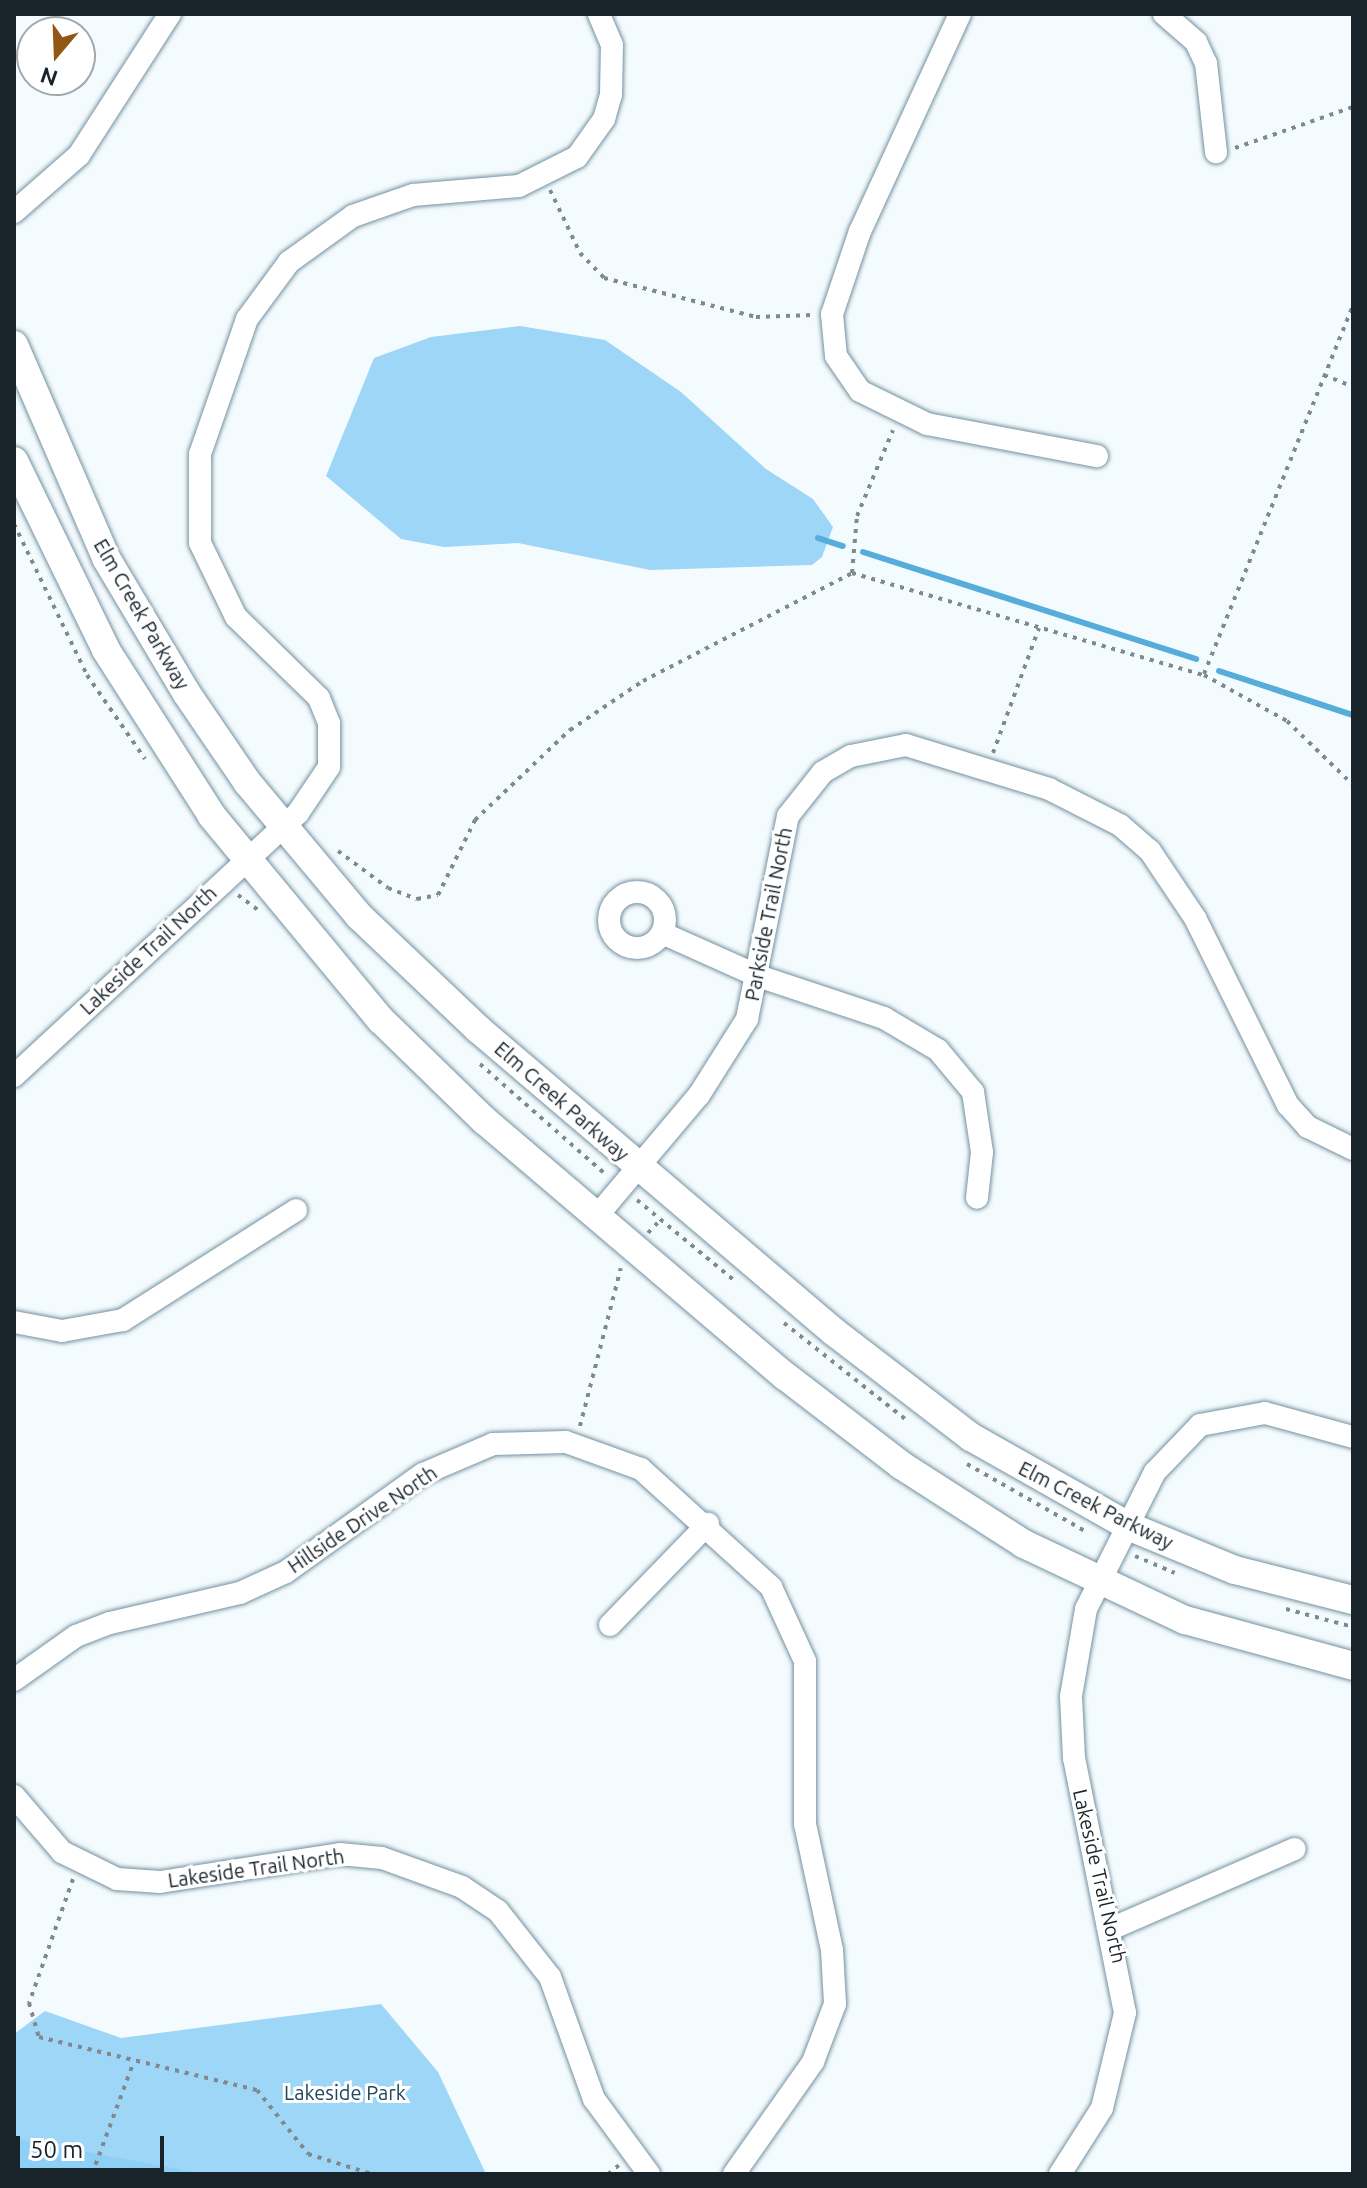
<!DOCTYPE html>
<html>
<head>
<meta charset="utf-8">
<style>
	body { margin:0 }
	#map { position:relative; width:1367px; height:2188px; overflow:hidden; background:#f4fbfe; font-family:Ubuntu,sans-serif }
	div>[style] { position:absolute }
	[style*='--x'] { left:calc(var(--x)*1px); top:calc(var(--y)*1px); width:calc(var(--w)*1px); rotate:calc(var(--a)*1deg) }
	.green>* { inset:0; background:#9dd6f6 }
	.forest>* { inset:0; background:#8ed0f5 }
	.stream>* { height:6px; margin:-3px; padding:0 3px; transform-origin:3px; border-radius:3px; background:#57add9 }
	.path>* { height:4px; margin-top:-2px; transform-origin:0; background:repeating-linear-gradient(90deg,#80898e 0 4px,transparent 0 10px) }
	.roads { filter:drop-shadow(0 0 2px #7491a2) drop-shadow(0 0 2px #7491a2) }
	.minor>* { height:22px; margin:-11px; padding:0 11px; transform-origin:11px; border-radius:11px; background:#fff }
	.minor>.ring { margin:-11px; padding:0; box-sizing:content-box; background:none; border:22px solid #fff; border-radius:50% }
	.tertiary>* { height:28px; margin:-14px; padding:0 14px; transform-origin:14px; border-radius:14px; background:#fff }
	span { translate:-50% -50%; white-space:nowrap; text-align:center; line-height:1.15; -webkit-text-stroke:6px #fff; paint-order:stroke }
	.street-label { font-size:20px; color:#18232a }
	.park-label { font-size:20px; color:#22475b }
	.frame { position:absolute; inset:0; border:16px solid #18232a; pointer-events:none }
	.north { position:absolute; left:16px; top:16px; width:80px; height:80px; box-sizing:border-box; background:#fff; border:2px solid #a3a7aa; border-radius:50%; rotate:199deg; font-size:22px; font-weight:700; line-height:32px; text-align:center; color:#18232a }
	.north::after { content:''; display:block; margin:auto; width:28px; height:36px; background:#915713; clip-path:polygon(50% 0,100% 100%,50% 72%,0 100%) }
	.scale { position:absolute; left:16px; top:2136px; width:148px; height:36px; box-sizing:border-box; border:4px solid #18232a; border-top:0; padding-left:10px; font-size:24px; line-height:28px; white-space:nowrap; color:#18232a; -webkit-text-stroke:6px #fff; paint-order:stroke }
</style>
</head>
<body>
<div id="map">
	<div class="green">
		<i style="clip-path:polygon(520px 326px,605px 340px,681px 392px,766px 469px,813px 499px,833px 527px,822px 557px,812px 565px,650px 570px,518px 543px,444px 547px,401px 539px,326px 476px,374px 358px,431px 337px)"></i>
		<i style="clip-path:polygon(381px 2004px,438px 2072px,486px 2174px,14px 2174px,14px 2034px,45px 2011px,121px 2038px)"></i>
	</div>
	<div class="forest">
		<i style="clip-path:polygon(14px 2137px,23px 2140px,205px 2174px,14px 2174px)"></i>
	</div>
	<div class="stream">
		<i style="--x:818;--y:538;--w:26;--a:18"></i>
		<i style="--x:863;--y:552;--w:350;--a:17.8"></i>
		<i style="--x:1219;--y:671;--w:141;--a:18.2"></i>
	</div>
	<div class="path">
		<i style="--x:1235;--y:148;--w:125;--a:-19.2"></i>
		<i style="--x:550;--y:190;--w:70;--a:64.5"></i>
		<i style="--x:580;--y:253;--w:35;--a:46"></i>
		<i style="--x:604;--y:278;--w:157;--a:14.4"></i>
		<i style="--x:756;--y:317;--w:58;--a:-2"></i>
		<i style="--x:1324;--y:375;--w:31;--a:22"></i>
		<i style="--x:14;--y:524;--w:168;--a:64.2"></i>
		<i style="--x:87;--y:675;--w:102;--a:55.4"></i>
		<i style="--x:852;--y:573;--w:57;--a:-85"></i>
		<i style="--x:857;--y:516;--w:93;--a:-67.3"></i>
		<i style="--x:1204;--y:674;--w:397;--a:-68"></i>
		<i style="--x:993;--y:753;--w:133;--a:-69.8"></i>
		<i style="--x:338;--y:851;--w:62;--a:36.5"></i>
		<i style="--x:388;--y:888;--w:31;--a:21"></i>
		<i style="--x:417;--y:899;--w:21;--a:-11"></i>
		<i style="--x:438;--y:895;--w:84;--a:-63.7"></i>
		<i style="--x:475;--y:820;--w:131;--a:-43.5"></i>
		<i style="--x:570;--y:730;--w:88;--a:-33.9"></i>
		<i style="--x:643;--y:681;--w:235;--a:-27.3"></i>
		<i style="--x:852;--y:573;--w:366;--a:16.2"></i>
		<i style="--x:1204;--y:675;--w:95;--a:29"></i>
		<i style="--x:1287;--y:721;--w:92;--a:44.1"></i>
		<i style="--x:238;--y:895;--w:26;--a:37"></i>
		<i style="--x:480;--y:1064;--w:167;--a:41.3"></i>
		<i style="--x:637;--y:1200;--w:127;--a:39.6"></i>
		<i style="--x:648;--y:1233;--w:19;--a:-47"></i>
		<i style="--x:784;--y:1323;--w:154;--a:38.4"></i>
		<i style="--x:580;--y:1426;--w:163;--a:-75.5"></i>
		<i style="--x:967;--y:1464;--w:136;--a:29.6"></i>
		<i style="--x:1135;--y:1556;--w:43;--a:23"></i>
		<i style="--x:1286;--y:1609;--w:69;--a:15"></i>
		<i style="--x:73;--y:1879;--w:132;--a:109.5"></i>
		<i style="--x:29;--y:2003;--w:35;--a:74"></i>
		<i style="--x:39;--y:2037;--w:224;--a:13.7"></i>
		<i style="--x:257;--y:2090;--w:82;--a:51.4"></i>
		<i style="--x:308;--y:2154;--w:67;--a:17.4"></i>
		<i style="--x:92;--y:2174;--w:117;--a:-69.6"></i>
		<i style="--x:608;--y:2174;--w:14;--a:-39"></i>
	</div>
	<div class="roads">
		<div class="minor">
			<i style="--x:960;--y:14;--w:239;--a:114.7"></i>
			<i style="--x:860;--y:231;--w:88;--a:108.6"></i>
			<i style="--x:832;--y:314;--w:42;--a:84.6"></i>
			<i style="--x:836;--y:356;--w:42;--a:55.6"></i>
			<i style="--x:860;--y:391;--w:75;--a:26.2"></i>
			<i style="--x:927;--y:424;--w:173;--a:10.7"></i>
			<i style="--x:1164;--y:14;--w:43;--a:41.2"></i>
			<i style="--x:1196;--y:42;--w:23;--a:65"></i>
			<i style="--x:1206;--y:63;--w:90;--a:83.6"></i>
			<i style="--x:14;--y:212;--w:86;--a:-41.2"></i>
			<i style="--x:79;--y:155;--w:168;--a:-57.2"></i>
			<i class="ring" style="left:609px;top:892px;width:34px;height:34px"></i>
			<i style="--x:662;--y:933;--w:105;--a:24.1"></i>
			<i style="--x:758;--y:976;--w:133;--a:18.4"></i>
			<i style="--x:884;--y:1018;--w:63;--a:30.7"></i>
			<i style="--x:938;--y:1050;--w:55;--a:50.2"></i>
			<i style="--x:973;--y:1092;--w:61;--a:81.5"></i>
			<i style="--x:982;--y:1152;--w:46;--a:96.2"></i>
			<i style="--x:14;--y:1076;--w:387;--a:-42.8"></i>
			<i style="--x:298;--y:813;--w:55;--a:-56"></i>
			<i style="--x:329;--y:767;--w:44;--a:-90"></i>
			<i style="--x:329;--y:723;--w:27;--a:-112"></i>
			<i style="--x:319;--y:698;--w:116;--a:-135.7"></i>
			<i style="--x:236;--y:617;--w:82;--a:-115.9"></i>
			<i style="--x:200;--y:543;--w:89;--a:-90"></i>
			<i style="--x:200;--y:454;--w:143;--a:-70.8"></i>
			<i style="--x:247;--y:319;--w:71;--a:-53.6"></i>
			<i style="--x:289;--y:262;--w:79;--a:-35.7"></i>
			<i style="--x:353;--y:216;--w:64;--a:-19.3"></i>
			<i style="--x:413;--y:195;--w:106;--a:-4.9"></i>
			<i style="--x:519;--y:186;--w:65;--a:-26.6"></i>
			<i style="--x:577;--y:157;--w:47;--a:-54.6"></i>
			<i style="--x:604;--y:119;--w:25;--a:-74"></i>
			<i style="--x:611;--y:95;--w:50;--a:-88.9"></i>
			<i style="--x:612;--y:45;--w:34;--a:-113"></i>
			<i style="--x:597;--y:1216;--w:158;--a:-49.9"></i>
			<i style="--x:699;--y:1095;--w:90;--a:-57.7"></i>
			<i style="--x:747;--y:1019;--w:207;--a:-78.6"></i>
			<i style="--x:788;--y:816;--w:56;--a:-51.5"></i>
			<i style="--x:823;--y:772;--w:32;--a:-30"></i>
			<i style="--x:851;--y:756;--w:56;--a:-11.3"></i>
			<i style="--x:906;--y:745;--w:150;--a:17.1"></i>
			<i style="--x:1049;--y:789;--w:80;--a:26.9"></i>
			<i style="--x:1120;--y:825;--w:40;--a:41"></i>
			<i style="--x:1150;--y:851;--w:81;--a:56.1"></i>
			<i style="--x:1195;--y:918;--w:209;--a:63.6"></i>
			<i style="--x:1288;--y:1105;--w:30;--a:48"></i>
			<i style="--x:1308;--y:1127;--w:50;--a:26.1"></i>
			<i style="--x:14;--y:1322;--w:49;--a:10.6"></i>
			<i style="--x:62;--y:1331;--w:62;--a:-10.2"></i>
			<i style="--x:123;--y:1320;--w:205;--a:-32.4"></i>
			<i style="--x:610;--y:1625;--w:141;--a:-45.9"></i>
			<i style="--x:14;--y:1680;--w:76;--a:-35.4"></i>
			<i style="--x:76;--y:1636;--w:36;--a:-21"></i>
			<i style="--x:110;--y:1623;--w:133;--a:-13"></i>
			<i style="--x:240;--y:1593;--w:51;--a:-24.5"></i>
			<i style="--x:286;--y:1572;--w:168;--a:-35.6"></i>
			<i style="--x:423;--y:1474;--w:76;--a:-23.2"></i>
			<i style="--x:493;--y:1444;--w:73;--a:-1.6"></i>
			<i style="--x:566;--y:1442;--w:80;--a:19.8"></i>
			<i style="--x:641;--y:1469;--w:176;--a:42.2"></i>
			<i style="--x:771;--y:1587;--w:81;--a:65.3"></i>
			<i style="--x:805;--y:1661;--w:163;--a:90"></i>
			<i style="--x:805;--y:1824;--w:129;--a:77.9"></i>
			<i style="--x:832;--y:1950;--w:54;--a:86.8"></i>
			<i style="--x:835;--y:2004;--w:62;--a:110.8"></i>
			<i style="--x:813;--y:2062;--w:137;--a:125.2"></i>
			<i style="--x:14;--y:1796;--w:74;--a:49.4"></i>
			<i style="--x:62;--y:1852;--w:61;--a:26.1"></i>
			<i style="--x:117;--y:1879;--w:43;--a:4"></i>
			<i style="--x:160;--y:1882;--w:182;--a:-8.8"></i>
			<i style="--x:340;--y:1854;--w:42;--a:5.4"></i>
			<i style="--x:382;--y:1858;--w:85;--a:19.9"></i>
			<i style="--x:462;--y:1887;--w:43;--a:33.7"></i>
			<i style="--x:498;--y:1911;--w:84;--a:51.8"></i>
			<i style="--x:550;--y:1977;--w:130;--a:70.2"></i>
			<i style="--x:594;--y:2099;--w:93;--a:53.7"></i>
			<i style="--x:1113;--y:1928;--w:198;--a:-23.5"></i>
			<i style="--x:1060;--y:2174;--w:78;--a:-57.5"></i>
			<i style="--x:1102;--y:2108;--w:98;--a:-76.4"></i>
			<i style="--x:1125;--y:2013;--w:260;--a:-101.3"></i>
			<i style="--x:1074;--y:1758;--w:62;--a:-92.8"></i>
			<i style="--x:1071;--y:1696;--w:88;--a:-80.2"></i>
			<i style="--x:1086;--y:1609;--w:153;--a:-63.3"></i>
			<i style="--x:1155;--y:1472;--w:65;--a:-46.2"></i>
			<i style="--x:1200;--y:1425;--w:66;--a:-10.5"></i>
			<i style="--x:1265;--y:1413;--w:91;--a:15.3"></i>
		</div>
		<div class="tertiary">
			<i style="--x:14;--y:345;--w:232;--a:66.6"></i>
			<i style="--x:106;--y:558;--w:158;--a:59.2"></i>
			<i style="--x:187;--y:694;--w:107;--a:55.7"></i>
			<i style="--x:247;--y:782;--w:175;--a:50.1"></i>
			<i style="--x:359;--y:916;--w:164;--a:43.5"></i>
			<i style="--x:478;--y:1029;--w:467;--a:40.4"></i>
			<i style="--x:834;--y:1332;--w:173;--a:37.5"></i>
			<i style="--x:971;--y:1437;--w:180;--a:29.5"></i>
			<i style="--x:1128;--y:1526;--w:116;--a:22.4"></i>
			<i style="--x:1235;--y:1570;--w:122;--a:14.3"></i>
			<i style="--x:14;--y:461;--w:210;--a:64"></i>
			<i style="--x:106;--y:650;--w:197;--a:57.4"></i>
			<i style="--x:212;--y:816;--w:265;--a:50.4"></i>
			<i style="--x:381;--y:1020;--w:145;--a:44.2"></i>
			<i style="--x:485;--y:1121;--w:394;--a:40.4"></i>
			<i style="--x:785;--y:1376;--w:146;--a:37.5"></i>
			<i style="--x:901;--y:1465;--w:146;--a:32.7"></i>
			<i style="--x:1024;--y:1544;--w:178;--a:25.3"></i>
			<i style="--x:1185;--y:1620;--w:174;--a:15.3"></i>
		</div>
	</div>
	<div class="street-label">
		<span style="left:142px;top:614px;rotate:60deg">Elm Creek Parkway</span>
		<span style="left:768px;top:914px;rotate:-79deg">Parkside Trail North</span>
		<span style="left:148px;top:950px;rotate:-43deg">Lakeside Trail North</span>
		<span style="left:562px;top:1101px;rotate:41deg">Elm Creek Parkway</span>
		<span style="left:1096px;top:1505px;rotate:27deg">Elm Creek Parkway</span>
		<span style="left:362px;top:1519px;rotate:-34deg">Hillside Drive North</span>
		<span style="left:256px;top:1868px;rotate:-8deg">Lakeside Trail North</span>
		<span style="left:1100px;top:1876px;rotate:77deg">Lakeside Trail North</span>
	</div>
	<div class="park-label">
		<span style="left:345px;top:2092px">Lakeside Park</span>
	</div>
	<div class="frame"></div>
	<div class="north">N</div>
	<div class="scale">50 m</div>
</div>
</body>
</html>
